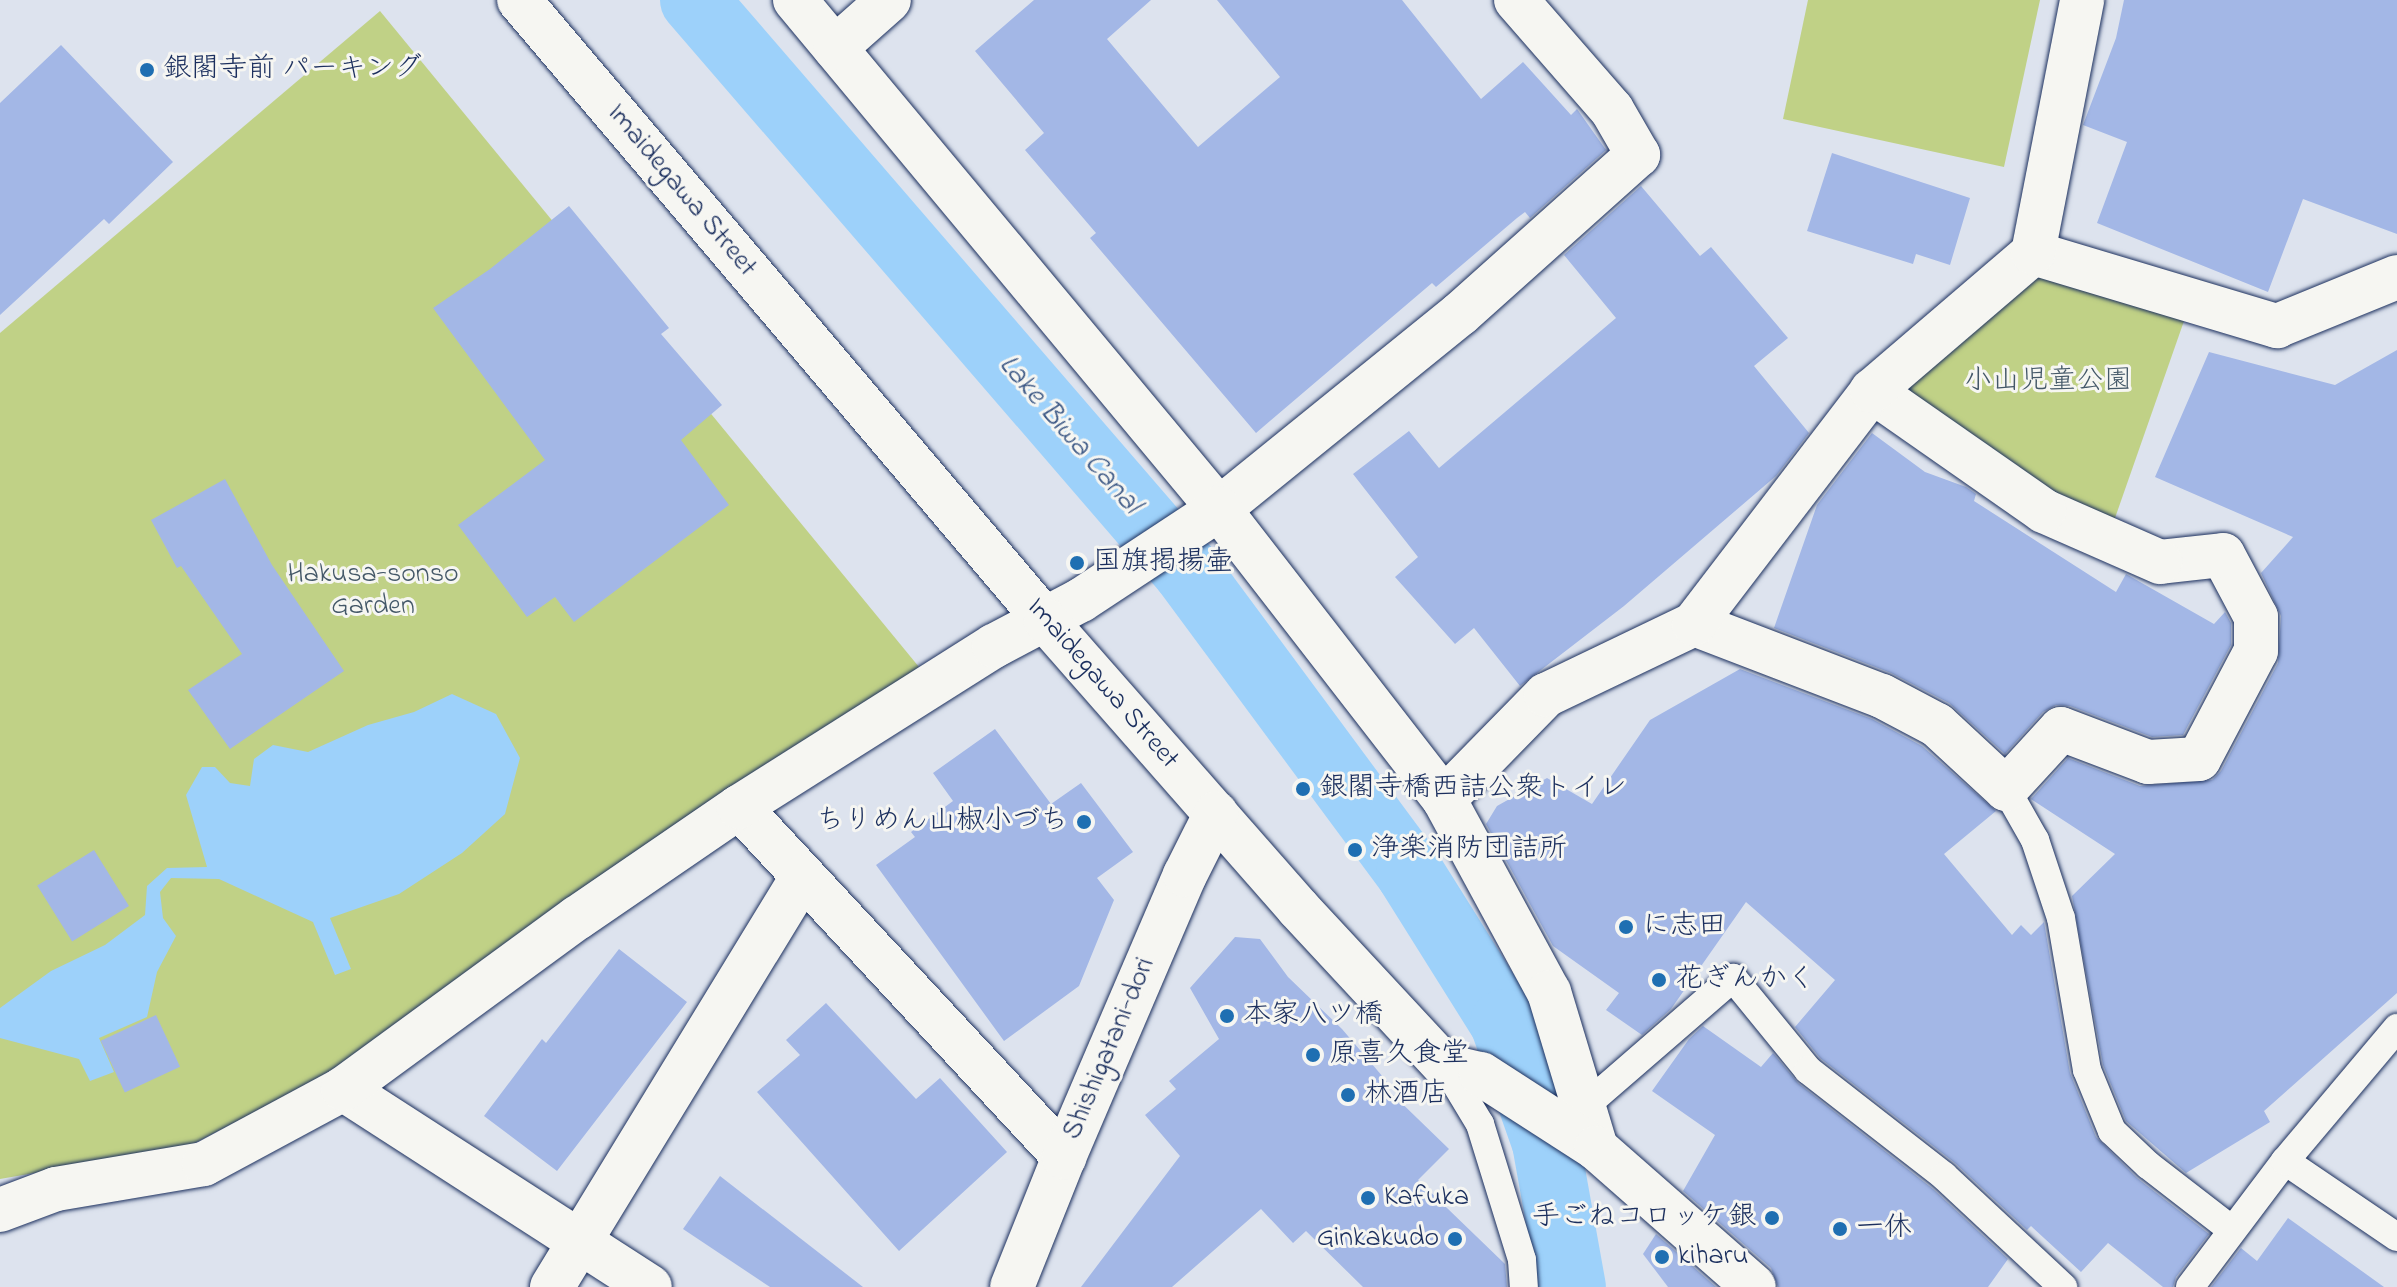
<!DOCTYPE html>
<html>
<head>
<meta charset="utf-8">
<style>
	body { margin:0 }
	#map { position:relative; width:2397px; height:1287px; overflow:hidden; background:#dde3ee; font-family:"Indie Flower","Klee One",sans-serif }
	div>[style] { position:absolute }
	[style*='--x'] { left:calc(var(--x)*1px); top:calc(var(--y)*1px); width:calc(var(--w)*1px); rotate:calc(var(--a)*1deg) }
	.green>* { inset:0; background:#c0d186 }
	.water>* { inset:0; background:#9dd1fa }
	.canal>* { height:68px; margin:-34px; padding:0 34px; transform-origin:34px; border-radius:34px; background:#9dd1fa }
	.building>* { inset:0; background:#a3b7e6; transform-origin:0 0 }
	.roads { filter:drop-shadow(0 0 2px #1b2f5e) drop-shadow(0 0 2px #1b2f5e) }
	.lane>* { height:28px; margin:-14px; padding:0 14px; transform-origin:14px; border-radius:14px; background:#f6f6f2 }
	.street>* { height:44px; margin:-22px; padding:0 22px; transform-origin:22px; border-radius:22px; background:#f6f6f2 }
	.secondary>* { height:44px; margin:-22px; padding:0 22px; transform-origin:22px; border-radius:22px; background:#f6f6f2 }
	.dots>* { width:22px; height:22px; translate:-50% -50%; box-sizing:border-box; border:4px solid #f6f6f2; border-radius:50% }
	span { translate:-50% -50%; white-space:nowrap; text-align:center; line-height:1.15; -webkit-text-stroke:6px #f6f6f2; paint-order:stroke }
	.poi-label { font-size:28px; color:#1b2f5e }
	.left { translate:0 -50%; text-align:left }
	.right { translate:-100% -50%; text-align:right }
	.street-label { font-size:28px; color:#1b2f5e }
	.park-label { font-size:28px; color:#445868 }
	.water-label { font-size:30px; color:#3c5885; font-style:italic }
</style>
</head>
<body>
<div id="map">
	<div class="green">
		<i style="clip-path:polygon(1808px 0,2040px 0,2004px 167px,1783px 119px)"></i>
		<i style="clip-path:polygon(380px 11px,919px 667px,329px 1074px,189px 1146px,0 1179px,0 333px)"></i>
		<i style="clip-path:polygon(2033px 253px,2191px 301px,2108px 538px,1872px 391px)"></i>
	</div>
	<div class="water">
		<i style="clip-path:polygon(452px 694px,496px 714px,520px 758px,505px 814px,462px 853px,399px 894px,330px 918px,351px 969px,335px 975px,313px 922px,219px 879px,171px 878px,160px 892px,163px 918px,176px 936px,157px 972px,147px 1017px,99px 1038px,114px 1072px,90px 1081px,79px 1059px,0 1038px,0 1008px,51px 971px,105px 945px,145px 915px,147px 886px,167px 868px,207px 867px,186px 795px,202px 767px,215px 767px,230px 783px,250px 786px,254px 759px,273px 745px,308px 752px,368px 725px,414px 712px)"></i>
	</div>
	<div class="canal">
		<i style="--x:694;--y:0;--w:753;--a:49.2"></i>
		<i style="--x:1186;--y:570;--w:377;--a:53.5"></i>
		<i style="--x:1410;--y:873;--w:177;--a:57.9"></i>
		<i style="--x:1504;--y:1023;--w:127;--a:70.7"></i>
		<i style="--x:1546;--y:1143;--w:146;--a:79.8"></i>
	</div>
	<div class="building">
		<i style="clip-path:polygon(1034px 0,1151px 0,1107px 39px,1198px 147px,1280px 77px,1217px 0,1402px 0,1481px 99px,1523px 62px,1571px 115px,1577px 109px,1606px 150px,1530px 218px,1525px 212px,1517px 218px,1436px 287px,1432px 283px,1256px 433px,1090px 238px,1096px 233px,1025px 150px,1044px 133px,975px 51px)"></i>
		<i style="clip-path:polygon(2124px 0,2397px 0,2397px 234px,2303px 199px,2268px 292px,2097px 223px,2127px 142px,2083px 125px,2116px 38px)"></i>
		<i style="clip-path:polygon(61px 45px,173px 162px,109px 224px,104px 219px,0 315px,0 103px)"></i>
		<i style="clip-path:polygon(1832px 153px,1970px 198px,1950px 265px,1916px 254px,1913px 264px,1807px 231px)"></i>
		<i style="clip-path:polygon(1641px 186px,1700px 256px,1711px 247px,1788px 338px,1754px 366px,1809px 433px,1776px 476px,1624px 606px,1520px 686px,1474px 628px,1455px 644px,1395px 577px,1418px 557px,1353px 474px,1409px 431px,1439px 468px,1616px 318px,1564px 255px)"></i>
		<i style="clip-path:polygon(569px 206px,669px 328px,661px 334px,722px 405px,681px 440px,729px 505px,574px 622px,555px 597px,527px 617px,458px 525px,545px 460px,433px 308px,490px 269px)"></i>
		<i style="clip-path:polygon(2397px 350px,2397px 993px,2264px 1111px,2270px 1122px,2186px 1173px,2126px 1121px,2103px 1065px,2072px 896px,2115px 854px,2031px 799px,2068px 758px,2140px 786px,2212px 780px,2221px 771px,2278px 663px,2281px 616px,2261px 573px,2293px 537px,2155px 477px,2209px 352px,2335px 385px)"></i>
		<i style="clip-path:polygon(1872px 433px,1925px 472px,1966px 487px,1976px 494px,1974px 501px,2116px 592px,2126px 574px,2214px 624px,2225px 612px,2231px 623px,2231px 645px,2183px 735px,2152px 737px,2070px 706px,2056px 705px,2043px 712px,2005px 754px,1949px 703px,1891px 673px,1774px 628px,1817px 505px)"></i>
		<i style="clip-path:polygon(225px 479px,272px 565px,344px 671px,230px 749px,188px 690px,242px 654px,181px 566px,177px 568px,151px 520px)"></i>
		<i style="clip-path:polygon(1740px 669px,1872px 719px,1922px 746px,1996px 811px,1944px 854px,2012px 935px,2021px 925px,2031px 935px,2044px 922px,2070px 1073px,2096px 1137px,2137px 1178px,2209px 1234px,2176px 1277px,2173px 1287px,2163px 1287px,2108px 1243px,2081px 1272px,2031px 1226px,2027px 1230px,1955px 1163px,1820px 1058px,1795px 1027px,1835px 980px,1746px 902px,1671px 1009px,1642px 1035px,1606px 1010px,1619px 993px,1553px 946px,1486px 824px,1497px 806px,1547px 778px,1592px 804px,1650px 720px)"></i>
		<i style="clip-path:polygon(995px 729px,1051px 804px,1081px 783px,1133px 852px,1097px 878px,1114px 900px,1079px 986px,1004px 1041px,876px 865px,915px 837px,911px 832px,953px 801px,933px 773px)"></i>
		<i style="left:94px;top:850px;width:66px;height:67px;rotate:58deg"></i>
		<i style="clip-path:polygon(1235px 937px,1260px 939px,1288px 977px,1342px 1029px,1389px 1084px,1385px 1087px,1449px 1149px,1418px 1180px,1505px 1264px,1507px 1287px,1363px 1287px,1306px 1231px,1293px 1243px,1261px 1209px,1172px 1287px,1081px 1287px,1180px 1156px,1145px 1115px,1176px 1089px,1169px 1081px,1219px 1039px,1190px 988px)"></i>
		<i style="clip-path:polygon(619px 949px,687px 1002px,557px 1171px,484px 1116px,542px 1039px,546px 1043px)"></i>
		<i style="clip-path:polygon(826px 1003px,916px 1099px,940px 1078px,1007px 1152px,899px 1251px,757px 1092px,800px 1055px,786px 1040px)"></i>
		<i style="left:156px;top:1015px;width:57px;height:61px;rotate:65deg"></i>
		<i style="clip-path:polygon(1703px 1026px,1761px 1067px,1773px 1053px,1798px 1083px,1933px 1189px,2008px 1259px,1988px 1287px,1778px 1287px,1771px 1268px,1683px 1191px,1715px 1135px,1652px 1091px,1689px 1039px)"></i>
		<i style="clip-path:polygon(720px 1176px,863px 1287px,770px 1287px,683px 1229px)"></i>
		<i style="clip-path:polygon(2288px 1218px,2384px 1287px,2211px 1287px,2241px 1248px,2257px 1261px)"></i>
		<i style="clip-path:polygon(1656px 1234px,1716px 1287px,1668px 1287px,1643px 1254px)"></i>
	</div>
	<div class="roads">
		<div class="lane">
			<i style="--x:2006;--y:789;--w:59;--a:60.4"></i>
			<i style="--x:2035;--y:840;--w:82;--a:71.6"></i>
			<i style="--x:2061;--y:918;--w:154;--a:80.3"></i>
			<i style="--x:2087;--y:1070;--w:66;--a:67.7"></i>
			<i style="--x:2112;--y:1131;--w:50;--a:43.4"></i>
			<i style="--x:2148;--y:1165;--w:106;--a:37.7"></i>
			<i style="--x:1445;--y:1066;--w:68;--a:58.9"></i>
			<i style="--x:1480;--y:1124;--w:142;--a:72.8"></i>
			<i style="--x:1522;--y:1260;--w:27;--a:86"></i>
			<i style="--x:1585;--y:1106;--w:196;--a:-40.9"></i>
			<i style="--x:1733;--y:978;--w:119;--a:50.8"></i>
			<i style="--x:1808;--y:1070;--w:172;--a:37.9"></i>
			<i style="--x:1944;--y:1176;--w:163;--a:43"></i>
			<i style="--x:2285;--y:1161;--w:135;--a:34.2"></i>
			<i style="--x:2190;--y:1287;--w:158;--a:-53"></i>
			<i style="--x:2285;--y:1161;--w:174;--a:-49.9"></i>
		</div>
		<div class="street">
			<i style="--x:795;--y:0;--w:662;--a:50.21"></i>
			<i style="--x:1219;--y:509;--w:310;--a:-39"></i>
			<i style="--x:1460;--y:314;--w:239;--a:-41.8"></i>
			<i style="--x:1638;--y:155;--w:52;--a:-120"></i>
			<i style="--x:1612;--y:110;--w:146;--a:-131.1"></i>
			<i style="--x:835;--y:48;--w:72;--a:-41.6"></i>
			<i style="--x:2033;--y:253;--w:255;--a:16.7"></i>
			<i style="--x:2277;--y:326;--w:130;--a:-22.2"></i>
			<i style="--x:1694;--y:624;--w:201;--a:21"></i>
			<i style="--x:1882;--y:696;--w:62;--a:27.8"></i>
			<i style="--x:1937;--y:725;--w:94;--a:42.8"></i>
			<i style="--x:2006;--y:789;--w:81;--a:-47.5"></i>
			<i style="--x:2061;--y:729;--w:93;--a:20.8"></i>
			<i style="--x:2148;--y:762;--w:51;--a:-3.4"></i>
			<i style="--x:2199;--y:759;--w:122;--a:-62.2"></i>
			<i style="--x:2256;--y:651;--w:34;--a:-90"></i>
			<i style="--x:2256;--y:617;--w:70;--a:-118"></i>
			<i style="--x:2223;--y:555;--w:63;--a:173.7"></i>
			<i style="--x:2160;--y:562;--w:127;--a:-156.3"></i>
			<i style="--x:2044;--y:511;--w:210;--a:-145.1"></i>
			<i style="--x:1444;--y:799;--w:220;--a:61.5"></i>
			<i style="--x:1549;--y:992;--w:163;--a:73.2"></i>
			<i style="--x:739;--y:807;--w:478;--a:47.1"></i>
			<i style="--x:343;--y:1089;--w:365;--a:32.8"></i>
			<i style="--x:0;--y:1210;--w:60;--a:-20.6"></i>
			<i style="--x:56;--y:1189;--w:150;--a:-9.6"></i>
			<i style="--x:204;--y:1164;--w:158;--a:-28.3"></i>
			<i style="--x:343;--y:1089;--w:290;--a:-36.2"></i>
			<i style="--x:577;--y:918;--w:196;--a:-34.4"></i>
			<i style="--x:739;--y:807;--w:302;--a:-32.3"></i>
			<i style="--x:994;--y:646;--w:98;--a:-27.9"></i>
			<i style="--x:1081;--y:600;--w:165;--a:-33.4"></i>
			<i style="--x:1219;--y:509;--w:367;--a:52.2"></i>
			<i style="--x:1444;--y:799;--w:146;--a:-45.6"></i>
			<i style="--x:1546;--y:695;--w:164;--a:-25.6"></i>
			<i style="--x:1694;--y:624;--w:293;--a:-52.6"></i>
			<i style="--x:1872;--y:391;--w:212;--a:-40.6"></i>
			<i style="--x:2033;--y:253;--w:258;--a:-79"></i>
			<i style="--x:552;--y:1287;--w:480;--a:-58.6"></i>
		</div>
		<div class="secondary">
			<i style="--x:519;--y:0;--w:814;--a:49.68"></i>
			<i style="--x:1046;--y:621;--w:382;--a:48.7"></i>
			<i style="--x:1298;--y:908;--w:216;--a:47.1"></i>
			<i style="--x:1445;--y:1066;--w:37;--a:13"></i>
			<i style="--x:1481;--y:1074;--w:137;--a:32.8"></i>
			<i style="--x:1596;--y:1148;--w:210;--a:41.3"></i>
			<i style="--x:1012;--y:1287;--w:140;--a:-68.2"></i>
			<i style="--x:1064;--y:1157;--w:307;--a:-66.8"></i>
			<i style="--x:1185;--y:875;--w:69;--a:-63.4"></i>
		</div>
	</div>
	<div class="dots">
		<i style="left:147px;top:70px;background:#1f6fb2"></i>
		<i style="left:1077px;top:563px;background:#1f6fb2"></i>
		<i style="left:1303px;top:789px;background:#1f6fb2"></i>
		<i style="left:1084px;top:822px;background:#1f6fb2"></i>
		<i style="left:1355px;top:850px;background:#1f6fb2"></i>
		<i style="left:1626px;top:927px;background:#1f6fb2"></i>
		<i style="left:1659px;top:980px;background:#1f6fb2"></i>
		<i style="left:1227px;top:1016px;background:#1f6fb2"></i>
		<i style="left:1313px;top:1055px;background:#1f6fb2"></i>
		<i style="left:1348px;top:1095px;background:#1f6fb2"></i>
		<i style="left:1368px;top:1198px;background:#1f6fb2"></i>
		<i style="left:1772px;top:1218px;background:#1f6fb2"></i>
		<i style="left:1840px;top:1229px;background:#1f6fb2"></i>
		<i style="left:1455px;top:1239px;background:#1f6fb2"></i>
		<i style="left:1662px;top:1257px;background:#1f6fb2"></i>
	</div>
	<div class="poi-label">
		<span class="left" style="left:163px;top:70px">銀閣寺前 パーキング</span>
		<span class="left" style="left:1093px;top:563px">国旗掲揚壷</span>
		<span class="left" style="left:1319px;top:789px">銀閣寺橋西詰公衆トイレ</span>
		<span class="right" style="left:1068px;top:822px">ちりめん山椒小づち</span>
		<span class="left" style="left:1371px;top:850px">浄楽消防団詰所</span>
		<span class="left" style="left:1642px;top:927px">に志田</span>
		<span class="left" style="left:1675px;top:980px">花ぎんかく</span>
		<span class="left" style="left:1243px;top:1016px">本家八ツ橋</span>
		<span class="left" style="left:1329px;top:1055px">原喜久食堂</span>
		<span class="left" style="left:1364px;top:1095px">林酒店</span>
		<span class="left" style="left:1384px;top:1198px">Kafuka</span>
		<span class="right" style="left:1756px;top:1218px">手ごねコロッケ銀</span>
		<span class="left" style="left:1856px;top:1229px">一休</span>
		<span class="right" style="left:1439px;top:1239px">Ginkakudo</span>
		<span class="left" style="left:1678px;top:1257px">kiharu</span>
	</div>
	<div class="street-label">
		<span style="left:681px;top:191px;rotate:50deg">Imaidegawa Street</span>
		<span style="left:1102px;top:684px;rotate:49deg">Imaidegawa Street</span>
		<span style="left:1110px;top:1049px;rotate:-67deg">Shishigatani-dori</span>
	</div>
	<div class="park-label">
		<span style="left:2048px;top:382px">小山児童公園</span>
		<span style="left:373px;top:591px">Hakusa-sonso<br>Garden</span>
	</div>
	<div class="water-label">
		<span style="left:1069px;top:435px;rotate:49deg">Lake Biwa Canal</span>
	</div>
</div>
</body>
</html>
